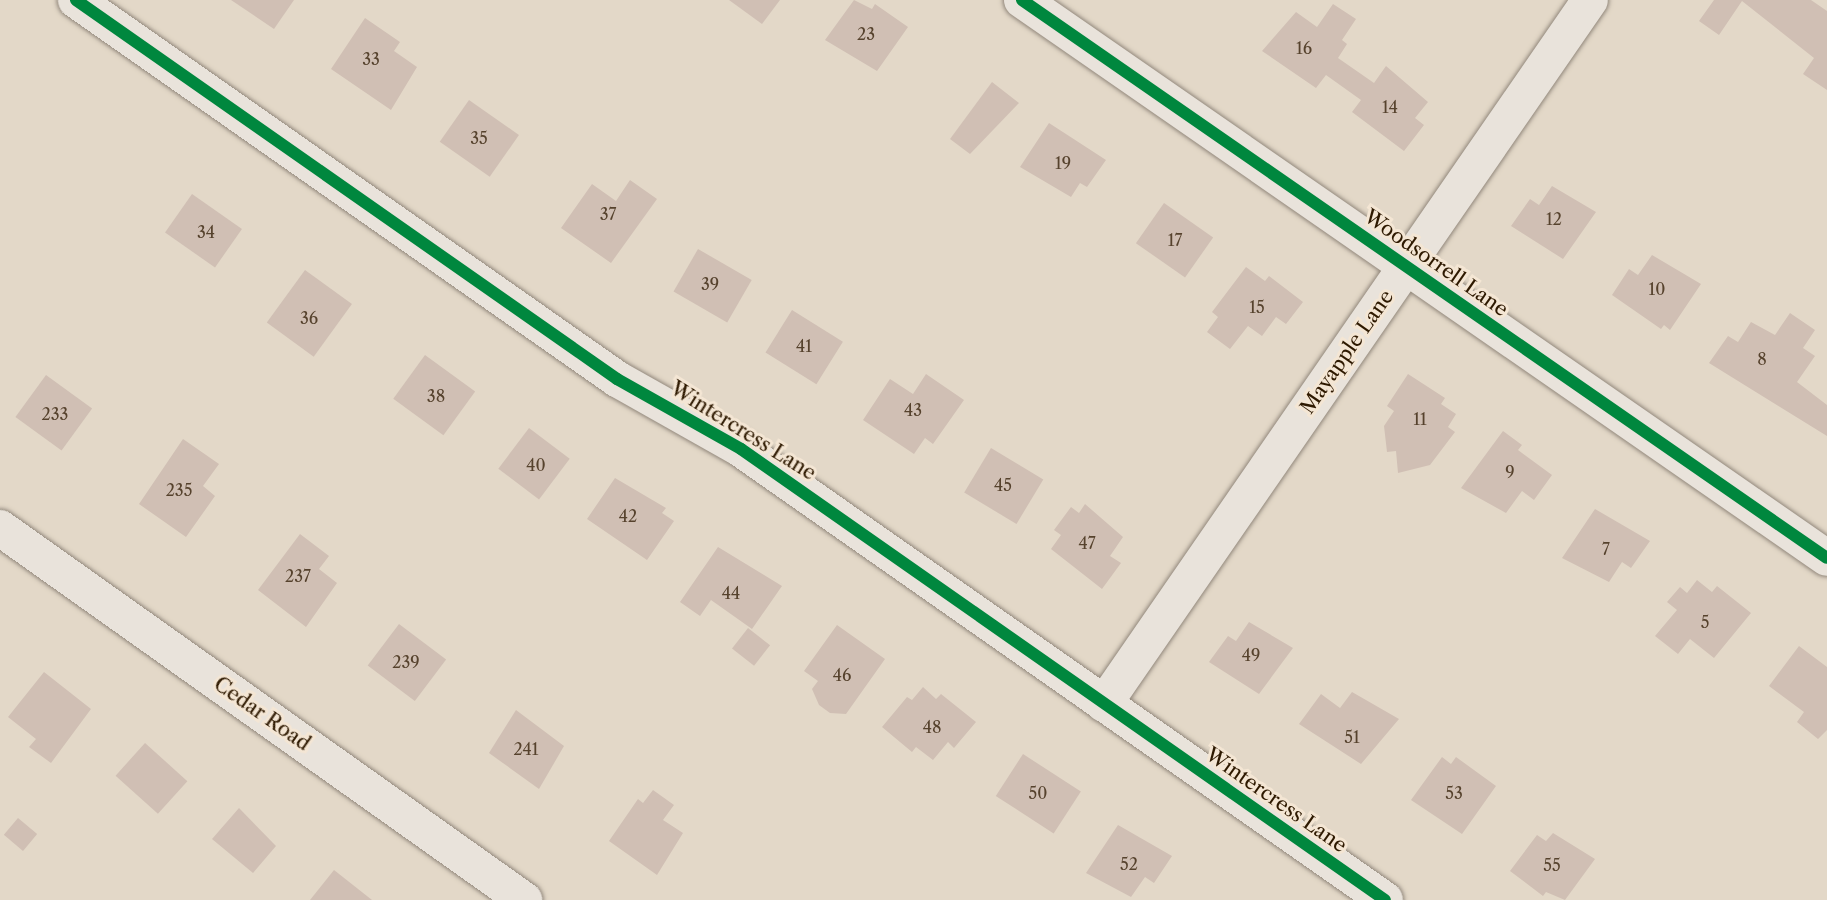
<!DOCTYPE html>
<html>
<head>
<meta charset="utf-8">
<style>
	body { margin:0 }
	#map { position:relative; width:1827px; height:900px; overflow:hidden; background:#e3d8c8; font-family:"Libre Caslon Text",serif }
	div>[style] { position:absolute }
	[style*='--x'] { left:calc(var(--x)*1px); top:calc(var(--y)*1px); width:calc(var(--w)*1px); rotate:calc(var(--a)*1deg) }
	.building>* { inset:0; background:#d0bfb4; transform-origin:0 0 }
	.roads { filter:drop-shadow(0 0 2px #92887c) drop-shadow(0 0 2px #92887c) }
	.minor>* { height:36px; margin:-18px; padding:0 18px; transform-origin:18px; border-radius:18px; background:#e9e3db }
	.cycleway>* { height:12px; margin:-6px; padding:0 6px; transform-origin:6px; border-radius:6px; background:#00873e }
	span { translate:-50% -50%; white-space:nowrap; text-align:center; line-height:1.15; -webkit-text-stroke:6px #f4e6d4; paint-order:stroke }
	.number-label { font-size:16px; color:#56422d }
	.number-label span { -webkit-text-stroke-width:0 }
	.street-label { font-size:20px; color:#2e1900 }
</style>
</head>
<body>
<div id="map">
	<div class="building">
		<i style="clip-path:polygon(231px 0,294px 0,274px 29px)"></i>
		<i style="clip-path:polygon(729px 0,780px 0,762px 24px)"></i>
		<i style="clip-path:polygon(854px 0,872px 9px,875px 4px,908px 27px,877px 71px,825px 40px)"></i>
		<i style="clip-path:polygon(1714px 0,1811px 0,1827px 11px,1827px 90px,1803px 74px,1814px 58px,1742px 1px,1719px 35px,1699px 21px)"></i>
		<i style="clip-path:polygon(1333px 4px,1356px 19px,1342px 40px,1347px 44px,1338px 58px,1374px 83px,1386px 66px,1428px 102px,1415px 118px,1424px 125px,1404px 151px,1352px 112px,1361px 100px,1326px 75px,1316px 88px,1262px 51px,1296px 12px,1317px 27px)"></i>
		<i style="clip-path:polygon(365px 18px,400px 42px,394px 51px,417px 67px,391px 110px,331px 69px)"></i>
		<i style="clip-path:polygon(992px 82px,1019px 103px,970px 154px,950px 139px)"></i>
		<i style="left:469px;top:100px;width:61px;height:51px;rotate:35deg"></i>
		<i style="clip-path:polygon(1049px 123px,1106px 160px,1087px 187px,1080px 183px,1071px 197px,1020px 167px)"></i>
		<i style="clip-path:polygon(630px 180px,657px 199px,611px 263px,561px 228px,592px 184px,616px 201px)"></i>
		<i style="clip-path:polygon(1552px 186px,1596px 212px,1563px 259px,1511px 226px,1530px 199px,1539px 205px)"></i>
		<i style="left:192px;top:194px;width:61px;height:47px;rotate:35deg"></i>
		<i style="left:1164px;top:203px;width:60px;height:49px;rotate:35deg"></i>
		<i style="left:698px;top:249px;width:62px;height:49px;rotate:30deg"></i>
		<i style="clip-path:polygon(1652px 255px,1701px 284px,1670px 330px,1664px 325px,1661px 329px,1612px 295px,1629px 269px,1638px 275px)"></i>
		<i style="clip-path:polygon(1246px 267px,1265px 281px,1269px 276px,1303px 302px,1286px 324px,1276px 317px,1262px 336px,1248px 326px,1230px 349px,1207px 332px,1218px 317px,1212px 312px)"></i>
		<i style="left:305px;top:270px;width:58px;height:65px;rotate:36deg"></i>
		<i style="left:792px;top:310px;width:60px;height:50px;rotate:32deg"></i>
		<i style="clip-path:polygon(1790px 313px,1815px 330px,1803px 348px,1815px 356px,1797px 382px,1827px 405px,1827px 436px,1709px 363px,1728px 336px,1738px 342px,1751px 322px,1775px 335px)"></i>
		<i style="left:425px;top:355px;width:62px;height:54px;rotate:36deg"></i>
		<i style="clip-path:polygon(926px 374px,964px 400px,933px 444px,925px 438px,914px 454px,863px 420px,890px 379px,913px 394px)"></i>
		<i style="clip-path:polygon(1408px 374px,1445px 398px,1441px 404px,1456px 414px,1448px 427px,1455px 432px,1430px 465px,1398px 473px,1396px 451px,1387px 452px,1384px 426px,1394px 411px,1387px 406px)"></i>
		<i style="left:46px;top:375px;width:57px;height:52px;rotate:36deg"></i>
		<i style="left:529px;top:428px;width:51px;height:51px;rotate:37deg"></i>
		<i style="clip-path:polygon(1503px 431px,1522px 445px,1518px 450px,1552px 475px,1534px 500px,1522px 491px,1506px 513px,1461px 488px)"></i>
		<i style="clip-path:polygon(183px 439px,219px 464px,203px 486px,215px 496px,186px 537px,139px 504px)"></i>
		<i style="left:991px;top:448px;width:61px;height:52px;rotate:31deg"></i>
		<i style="clip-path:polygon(615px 478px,666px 508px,662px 513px,674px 521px,647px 560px,587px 519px)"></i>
		<i style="clip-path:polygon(1085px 504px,1123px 537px,1110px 556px,1121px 563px,1102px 589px,1051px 549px,1061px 535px,1054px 530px,1071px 507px,1079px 513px)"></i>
		<i style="clip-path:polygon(1595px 509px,1650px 541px,1631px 568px,1622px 562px,1609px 582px,1562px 558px)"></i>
		<i style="clip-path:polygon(300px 534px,329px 556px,319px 569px,337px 583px,306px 627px,258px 590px)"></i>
		<i style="clip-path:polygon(718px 547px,782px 586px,752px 629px,711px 600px,700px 616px,680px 602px)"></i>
		<i style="clip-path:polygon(1697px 580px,1712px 592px,1717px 586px,1751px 613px,1714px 658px,1690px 639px,1678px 654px,1655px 636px,1677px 610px,1667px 602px,1680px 587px,1687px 593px)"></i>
		<i style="clip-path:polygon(1249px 622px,1293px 648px,1259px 694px,1209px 662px,1228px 636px,1236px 641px)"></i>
		<i style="left:399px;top:624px;width:59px;height:52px;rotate:37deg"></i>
		<i style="clip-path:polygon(837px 625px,885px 659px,846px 714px,830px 713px,819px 705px,812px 689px,818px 681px,804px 671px)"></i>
		<i style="left:748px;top:628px;width:28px;height:26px;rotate:38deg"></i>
		<i style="clip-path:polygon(1799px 646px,1827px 667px,1827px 730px,1818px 739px,1797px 722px,1804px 712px,1769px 686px)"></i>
		<i style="clip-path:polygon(44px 672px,91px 709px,51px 763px,29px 747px,36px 739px,8px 717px)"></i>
		<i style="clip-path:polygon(923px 687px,936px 699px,941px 694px,976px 722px,954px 748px,948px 742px,933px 760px,916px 747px,912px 752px,882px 727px,907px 697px,912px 700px)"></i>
		<i style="clip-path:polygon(1352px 692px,1399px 719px,1361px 764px,1299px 724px,1321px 694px,1340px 708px)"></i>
		<i style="clip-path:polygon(516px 710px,564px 746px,539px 789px,489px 753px)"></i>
		<i style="left:145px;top:743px;width:57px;height:44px;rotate:42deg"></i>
		<i style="left:1023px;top:754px;width:69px;height:50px;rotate:33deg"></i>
		<i style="clip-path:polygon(1442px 757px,1451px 764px,1456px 757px,1496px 786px,1462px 834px,1411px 800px)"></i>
		<i style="clip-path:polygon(653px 790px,674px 805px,663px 820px,683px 833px,657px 875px,609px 841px,638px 799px,643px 803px)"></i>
		<i style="clip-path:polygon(239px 808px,276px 846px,253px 873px,212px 839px)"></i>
		<i style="left:18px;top:818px;width:25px;height:22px;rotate:40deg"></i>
		<i style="clip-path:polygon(1118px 825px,1172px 856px,1154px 883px,1145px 877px,1131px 897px,1086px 873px)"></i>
		<i style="clip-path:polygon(1553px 833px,1595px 859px,1565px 900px,1546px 892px,1543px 896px,1510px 871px,1537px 835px,1546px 841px)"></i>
		<i style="clip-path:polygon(334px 870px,372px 900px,310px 900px)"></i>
	</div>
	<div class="roads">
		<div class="minor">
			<i style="--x:76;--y:0;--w:661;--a:35.01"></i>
			<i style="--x:617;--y:379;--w:142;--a:29.4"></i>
			<i style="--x:741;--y:449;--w:786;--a:35"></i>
			<i style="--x:1022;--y:0;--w:979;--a:34.73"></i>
			<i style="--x:0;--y:528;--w:643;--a:35.37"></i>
			<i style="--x:1104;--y:704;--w:855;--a:-55.38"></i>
		</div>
	</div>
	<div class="cycleway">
		<i style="--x:76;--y:0;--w:661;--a:35.01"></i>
		<i style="--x:617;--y:379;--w:142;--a:29.4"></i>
		<i style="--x:741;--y:449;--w:786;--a:35"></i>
		<i style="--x:1022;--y:0;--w:979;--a:34.73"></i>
	</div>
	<div class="number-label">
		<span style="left:866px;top:34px">23</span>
		<span style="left:1304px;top:48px">16</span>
		<span style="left:371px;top:59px">33</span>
		<span style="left:1390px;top:107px">14</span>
		<span style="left:479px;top:138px">35</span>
		<span style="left:1063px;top:163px">19</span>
		<span style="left:608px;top:214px">37</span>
		<span style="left:1554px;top:219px">12</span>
		<span style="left:206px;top:232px">34</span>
		<span style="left:1175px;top:240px">17</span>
		<span style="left:710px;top:284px">39</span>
		<span style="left:1657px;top:289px">10</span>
		<span style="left:1257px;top:307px">15</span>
		<span style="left:309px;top:318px">36</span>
		<span style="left:804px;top:346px">41</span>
		<span style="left:1762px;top:359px">8</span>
		<span style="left:436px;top:396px">38</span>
		<span style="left:913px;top:410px">43</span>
		<span style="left:55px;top:414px">233</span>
		<span style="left:1420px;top:419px">11</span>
		<span style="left:536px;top:465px">40</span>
		<span style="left:1510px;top:472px">9</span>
		<span style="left:1003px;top:485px">45</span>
		<span style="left:179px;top:490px">235</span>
		<span style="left:628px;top:516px">42</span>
		<span style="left:1087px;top:543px">47</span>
		<span style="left:1606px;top:549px">7</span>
		<span style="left:298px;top:576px">237</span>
		<span style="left:731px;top:593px">44</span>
		<span style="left:1705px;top:622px">5</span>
		<span style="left:1251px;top:655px">49</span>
		<span style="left:406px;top:662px">239</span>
		<span style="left:842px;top:675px">46</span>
		<span style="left:932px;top:727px">48</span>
		<span style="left:1352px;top:737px">51</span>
		<span style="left:526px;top:749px">241</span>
		<span style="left:1038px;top:793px">50</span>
		<span style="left:1454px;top:793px">53</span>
		<span style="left:1129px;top:864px">52</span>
		<span style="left:1552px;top:865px">55</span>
	</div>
	<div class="street-label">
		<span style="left:1436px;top:263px;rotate:35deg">Woodsorrell Lane</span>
		<span style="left:1347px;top:352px;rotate:-55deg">Mayapple Lane</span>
		<span style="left:743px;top:431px;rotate:32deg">Wintercress Lane</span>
		<span style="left:262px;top:714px;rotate:35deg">Cedar Road</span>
		<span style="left:1276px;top:800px;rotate:35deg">Wintercress Lane</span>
	</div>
</div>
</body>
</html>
